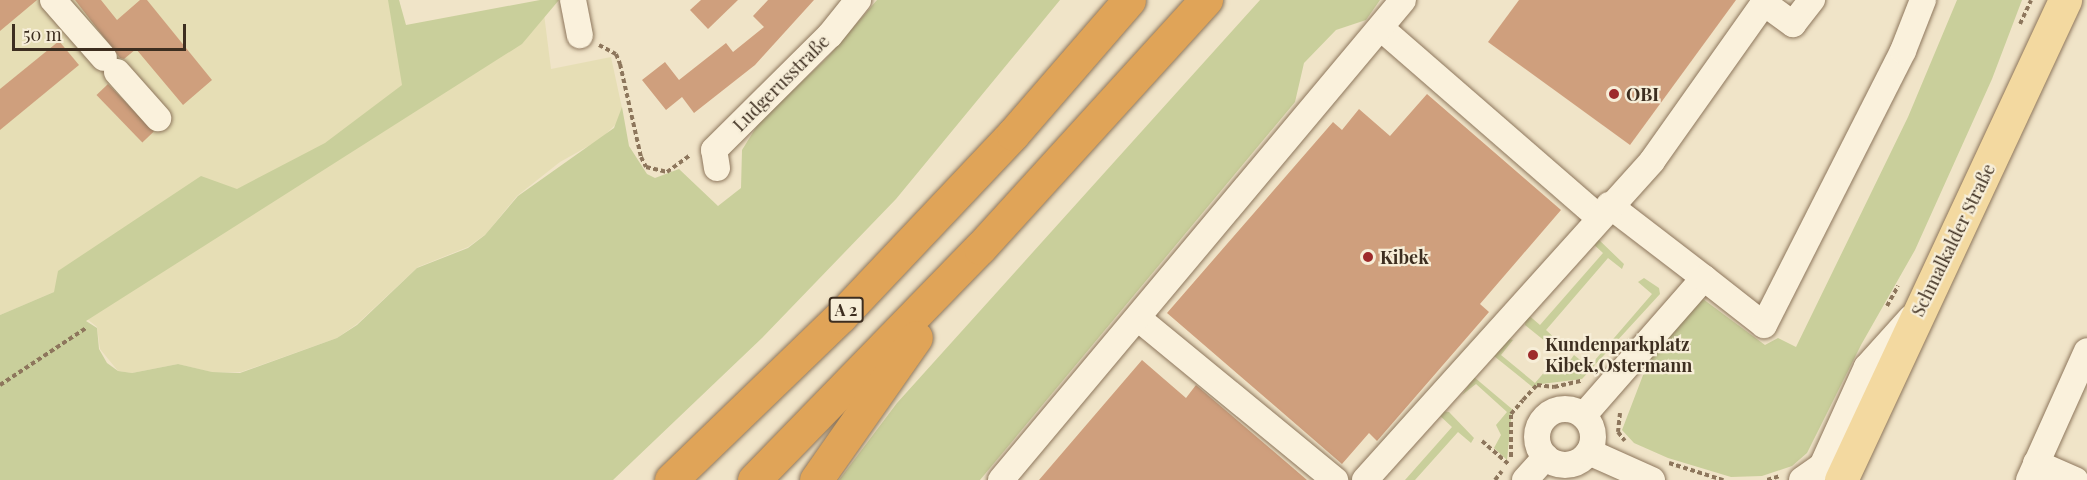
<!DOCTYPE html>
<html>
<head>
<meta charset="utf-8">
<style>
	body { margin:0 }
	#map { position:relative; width:2087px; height:480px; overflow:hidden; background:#f0e4c8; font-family:"Playfair Display",serif }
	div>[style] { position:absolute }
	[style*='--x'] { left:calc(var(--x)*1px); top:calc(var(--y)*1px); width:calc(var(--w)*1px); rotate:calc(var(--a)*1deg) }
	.farmland>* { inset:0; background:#e6deb5 }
	.green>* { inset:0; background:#c9cf9b }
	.building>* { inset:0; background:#cf9f7d; transform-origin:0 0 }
	.path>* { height:4px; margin-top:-2px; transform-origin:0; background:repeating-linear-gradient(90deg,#8d765c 0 4.5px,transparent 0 7.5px) }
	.roads { filter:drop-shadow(0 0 2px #8d765c) drop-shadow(0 0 2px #8d765c) }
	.minor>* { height:26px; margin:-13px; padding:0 13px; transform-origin:13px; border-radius:13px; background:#faf1dc }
	.minor>.ring { margin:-13px; padding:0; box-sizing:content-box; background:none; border:26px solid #faf1dc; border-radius:50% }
	.major>* { height:33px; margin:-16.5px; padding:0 16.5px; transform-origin:16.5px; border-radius:16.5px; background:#f3d9a0 }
	.highway>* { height:33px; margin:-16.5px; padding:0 16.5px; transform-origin:16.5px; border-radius:16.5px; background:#e0a458 }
	.dots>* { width:16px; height:16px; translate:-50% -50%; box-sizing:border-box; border:3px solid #f7eed8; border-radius:50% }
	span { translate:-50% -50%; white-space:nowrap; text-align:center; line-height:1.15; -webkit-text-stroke:4.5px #f7eed8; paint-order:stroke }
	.shield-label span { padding:2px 4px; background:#f7eed8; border:2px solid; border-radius:4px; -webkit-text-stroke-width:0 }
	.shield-label { font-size:16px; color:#3d2e20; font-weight:700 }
	.street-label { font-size:18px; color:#3d2e20 }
	.poi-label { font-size:18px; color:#3d2e20; font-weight:700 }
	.left { translate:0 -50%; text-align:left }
	.scale { position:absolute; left:12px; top:24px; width:174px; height:27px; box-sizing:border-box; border:3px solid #3d2e20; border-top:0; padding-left:8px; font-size:18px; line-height:21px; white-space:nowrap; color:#3d2e20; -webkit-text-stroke:4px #f7eed8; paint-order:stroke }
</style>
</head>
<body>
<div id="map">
	<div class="farmland">
		<i style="clip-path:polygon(0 0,399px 0,406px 32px,543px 6px,551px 69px,611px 57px,622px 108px,620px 120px,601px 139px,560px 162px,517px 196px,486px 234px,468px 247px,418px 267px,357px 324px,337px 338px,241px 372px,211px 372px,178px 364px,132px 373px,118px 371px,100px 349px,97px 327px,54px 292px,0 315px)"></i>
	</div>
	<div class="green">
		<i style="clip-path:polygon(388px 0,399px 0,406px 25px,540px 0,559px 0,522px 44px,86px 321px,97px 328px,99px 349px,107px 363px,118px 371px,132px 373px,178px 364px,212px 372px,240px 373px,337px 338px,357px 325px,417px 268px,468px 248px,485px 235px,518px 196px,614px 128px,622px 107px,629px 146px,647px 174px,655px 178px,679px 169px,718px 206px,741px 188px,742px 150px,760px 121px,826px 59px,877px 0,1060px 0,896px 199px,762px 338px,613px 480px,0 480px,0 315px,54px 292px,58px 271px,201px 176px,237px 189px,325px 143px,402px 85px)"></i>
		<i style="clip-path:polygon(1260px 0,1380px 0,1366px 20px,1336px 30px,1304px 63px,1295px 102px,980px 480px,839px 480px,897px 403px)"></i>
		<i style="clip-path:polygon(1957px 0,2022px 0,1992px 79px,1915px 250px,1861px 345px,1807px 453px,1792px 466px,1762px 476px,1731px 477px,1668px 458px,1634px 443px,1622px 430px,1650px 357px,1703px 299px,1765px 345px,1778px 338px,1796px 347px,1908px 117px)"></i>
		<i style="clip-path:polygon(1596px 237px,1624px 264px,1622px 269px,1608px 258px,1546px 330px,1559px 342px,1551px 346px,1525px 325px,1526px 313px,1540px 325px,1603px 253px,1590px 241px)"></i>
		<i style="clip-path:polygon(1644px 278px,1659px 288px,1660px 294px,1582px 379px,1541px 384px,1535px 389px,1494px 356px,1506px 338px,1513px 340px,1501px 355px,1535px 383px,1547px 369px,1560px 374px,1574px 355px,1589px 367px,1652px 294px,1638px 282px)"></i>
		<i style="clip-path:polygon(1474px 377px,1512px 409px,1507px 460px,1494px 448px,1501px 435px,1496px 425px,1507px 412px,1476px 384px,1462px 395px)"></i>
		<i style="clip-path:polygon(1442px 411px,1449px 412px,1474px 438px,1471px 443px,1458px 432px,1415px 480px,1405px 480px,1452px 427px,1438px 414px)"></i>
	</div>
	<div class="building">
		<i style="clip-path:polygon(0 0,37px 0,0 31px)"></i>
		<i style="clip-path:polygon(75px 0,101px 0,117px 20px,140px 0,147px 0,212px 80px,183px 105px,136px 49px,124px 59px,120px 58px)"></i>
		<i style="clip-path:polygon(701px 0,738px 0,708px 29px,690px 10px)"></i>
		<i style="clip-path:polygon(768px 0,814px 0,755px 65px,694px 113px,682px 97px,666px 110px,642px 80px,665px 62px,679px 80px,726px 43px,733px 52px,764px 27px,753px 16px)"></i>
		<i style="clip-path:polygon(1519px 0,1736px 0,1630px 145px,1488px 42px)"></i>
		<i style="clip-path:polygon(59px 41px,79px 65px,0 130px,0 89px)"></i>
		<i style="left:108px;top:84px;width:66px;height:16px;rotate:46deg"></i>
		<i style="clip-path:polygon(1427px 94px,1561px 210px,1480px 304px,1489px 312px,1377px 441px,1369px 433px,1342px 464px,1167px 313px,1333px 122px,1342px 130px,1359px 109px,1390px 136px)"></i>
		<i style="clip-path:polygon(1142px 360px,1186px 398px,1196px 385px,1307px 480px,1039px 480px)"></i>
	</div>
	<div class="path">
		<i style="--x:2020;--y:24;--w:26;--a:-65"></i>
		<i style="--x:599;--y:45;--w:19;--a:28"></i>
		<i style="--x:616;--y:54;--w:11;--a:68"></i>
		<i style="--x:620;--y:64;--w:95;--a:77.3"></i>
		<i style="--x:641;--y:157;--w:11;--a:63"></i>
		<i style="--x:646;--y:167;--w:22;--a:13"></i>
		<i style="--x:667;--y:172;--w:29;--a:-36"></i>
		<i style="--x:1887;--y:306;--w:23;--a:-61"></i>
		<i style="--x:0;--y:385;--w:103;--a:-33.5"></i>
		<i style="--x:1620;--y:413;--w:19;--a:96"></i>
		<i style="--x:1618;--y:432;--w:11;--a:52"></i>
		<i style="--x:1482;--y:441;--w:35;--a:41"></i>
		<i style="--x:1511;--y:457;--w:43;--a:-90"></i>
		<i style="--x:1511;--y:414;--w:18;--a:-49"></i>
		<i style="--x:1523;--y:400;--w:21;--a:-47"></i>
		<i style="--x:1537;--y:385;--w:17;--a:7"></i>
		<i style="--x:1554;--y:387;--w:28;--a:-13"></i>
		<i style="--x:1669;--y:463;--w:57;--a:17.5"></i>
		<i style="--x:1495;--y:480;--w:11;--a:-52"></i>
		<i style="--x:1767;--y:480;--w:14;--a:-17"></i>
	</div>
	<div class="roads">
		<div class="minor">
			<i style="--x:53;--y:0;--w:77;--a:48.7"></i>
			<i style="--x:573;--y:0;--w:36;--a:79"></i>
			<i style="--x:1382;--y:29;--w:286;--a:41"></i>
			<i style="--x:117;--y:72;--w:62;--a:48.3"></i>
			<i style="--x:717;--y:168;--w:18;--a:-99"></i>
			<i style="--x:714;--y:150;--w:163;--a:-44.8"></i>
			<i style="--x:830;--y:35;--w:45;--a:-51.3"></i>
			<i style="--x:1609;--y:205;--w:120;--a:37.5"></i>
			<i style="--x:1139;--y:319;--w:254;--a:39.4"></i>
			<i class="ring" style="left:1537px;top:409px;width:30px;height:30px"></i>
			<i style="--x:1584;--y:415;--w:182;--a:-48.8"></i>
			<i style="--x:1704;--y:278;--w:76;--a:38.1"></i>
			<i style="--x:1764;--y:325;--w:307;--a:-63.1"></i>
			<i style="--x:1903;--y:51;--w:55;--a:-68.6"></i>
			<i style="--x:1589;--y:452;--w:69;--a:24"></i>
			<i style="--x:2036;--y:463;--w:43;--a:23.6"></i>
			<i style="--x:1001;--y:480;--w:626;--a:-50.05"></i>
			<i style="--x:1365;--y:480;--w:429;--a:-48"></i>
			<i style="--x:1652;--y:161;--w:194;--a:-54.7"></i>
			<i style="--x:1764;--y:3;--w:36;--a:36"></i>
			<i style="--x:1793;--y:24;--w:31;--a:-52"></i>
			<i style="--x:1525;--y:480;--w:31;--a:-48"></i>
			<i style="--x:1802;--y:480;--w:24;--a:-35"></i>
			<i style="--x:1822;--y:466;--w:109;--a:-65.6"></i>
			<i style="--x:1867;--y:367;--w:66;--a:-48.1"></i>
			<i style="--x:2029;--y:480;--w:141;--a:-65.8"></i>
		</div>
		<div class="major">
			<i style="--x:1841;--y:480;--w:530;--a:-64.98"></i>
		</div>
		<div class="highway">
			<i style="--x:671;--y:480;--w:235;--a:-44"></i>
			<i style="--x:840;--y:317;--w:252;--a:-46.6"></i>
			<i style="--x:1013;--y:134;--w:177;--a:-49.1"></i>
			<i style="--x:754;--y:480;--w:324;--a:-45.8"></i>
			<i style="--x:980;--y:248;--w:336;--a:-47.7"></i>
			<i style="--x:816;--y:480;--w:174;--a:-55"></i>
		</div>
	</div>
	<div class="dots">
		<i style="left:1614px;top:94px;background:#9e2a2b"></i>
		<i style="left:1368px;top:257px;background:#9e2a2b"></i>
		<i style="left:1533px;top:355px;background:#9e2a2b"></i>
	</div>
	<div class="shield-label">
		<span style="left:846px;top:310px">A 2</span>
	</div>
	<div class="street-label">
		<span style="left:781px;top:83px;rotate:-45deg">Ludgerusstraße</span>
		<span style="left:1953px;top:240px;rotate:-64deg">Schmalkalder Straße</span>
	</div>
	<div class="poi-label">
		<span class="left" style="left:1626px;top:94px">OBI</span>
		<span class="left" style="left:1380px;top:257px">Kibek</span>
		<span class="left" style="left:1545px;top:355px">Kundenparkplatz<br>Kibek,Ostermann</span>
	</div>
	<div class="scale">50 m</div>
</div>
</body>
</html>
